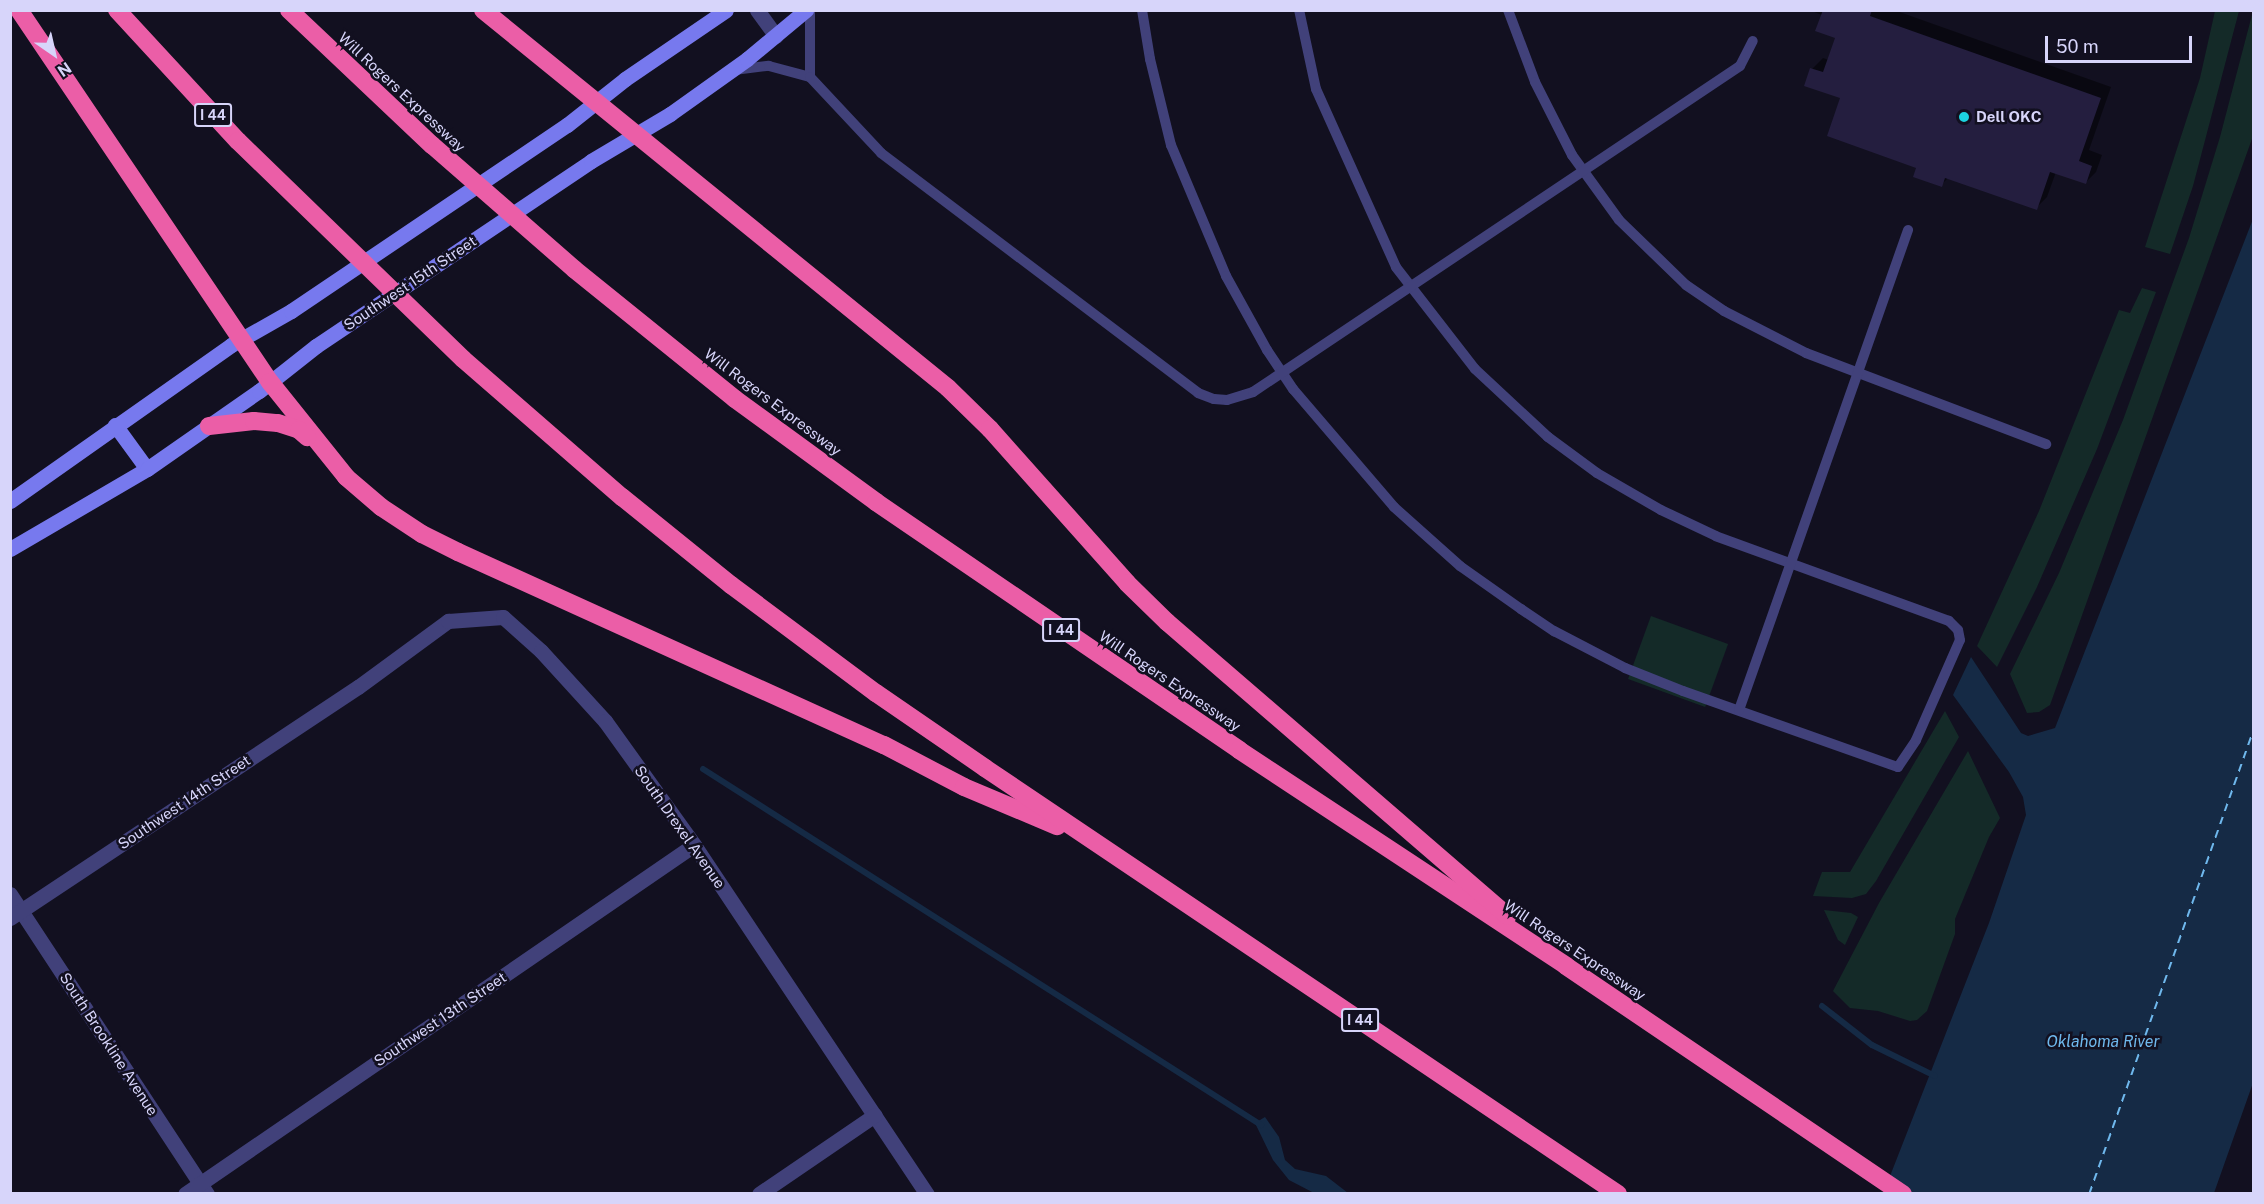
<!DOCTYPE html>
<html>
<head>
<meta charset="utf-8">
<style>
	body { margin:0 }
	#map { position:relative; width:2264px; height:1204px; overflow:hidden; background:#121020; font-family:"Public Sans",sans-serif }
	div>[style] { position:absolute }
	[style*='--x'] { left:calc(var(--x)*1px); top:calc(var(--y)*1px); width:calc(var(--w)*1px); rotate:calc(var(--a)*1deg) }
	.green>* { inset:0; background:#142a28; transform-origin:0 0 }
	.water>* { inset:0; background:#152a45 }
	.shadow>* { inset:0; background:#0007 }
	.stream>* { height:6px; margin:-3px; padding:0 3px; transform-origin:3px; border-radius:3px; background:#152a45 }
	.ferry>* { height:1.5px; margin-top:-0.75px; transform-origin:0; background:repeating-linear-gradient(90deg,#6fb8ed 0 8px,transparent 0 14px) }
	.building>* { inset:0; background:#241e3f }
	.service>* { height:10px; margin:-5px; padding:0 5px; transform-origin:5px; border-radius:5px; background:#41417a }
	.minor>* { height:15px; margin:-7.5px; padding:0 7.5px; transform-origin:7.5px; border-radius:7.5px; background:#41417a }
	.tertiary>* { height:15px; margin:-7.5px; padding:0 7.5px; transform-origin:7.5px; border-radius:7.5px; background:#41417a }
	.secondary>* { height:15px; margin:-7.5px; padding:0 7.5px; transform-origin:7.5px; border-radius:7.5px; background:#7779ee }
	.motorway>* { height:18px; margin:-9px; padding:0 9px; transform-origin:9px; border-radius:9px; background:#eb5ea7 }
	.dots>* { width:16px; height:16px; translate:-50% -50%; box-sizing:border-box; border:3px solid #121020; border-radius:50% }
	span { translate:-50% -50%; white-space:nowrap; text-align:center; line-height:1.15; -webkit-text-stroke:5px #121020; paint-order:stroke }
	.shield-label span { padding:2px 4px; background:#121020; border:2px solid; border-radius:4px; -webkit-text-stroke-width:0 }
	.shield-label { font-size:14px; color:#d7d5fa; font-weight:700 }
	.street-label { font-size:15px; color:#d7d5fa }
	.poi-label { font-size:15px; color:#d7d5fa; font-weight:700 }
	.left { translate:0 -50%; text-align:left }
	.water-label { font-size:16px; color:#6fb8ed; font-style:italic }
	.frame { position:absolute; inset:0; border:12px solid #d7d5fa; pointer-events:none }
	.north { position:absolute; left:24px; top:24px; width:60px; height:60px; -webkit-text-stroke:4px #121020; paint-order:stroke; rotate:146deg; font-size:16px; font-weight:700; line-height:24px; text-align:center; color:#d7d5fa }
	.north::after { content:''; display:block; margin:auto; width:21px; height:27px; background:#d7d5fa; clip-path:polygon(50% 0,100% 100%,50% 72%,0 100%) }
	.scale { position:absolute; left:2045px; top:36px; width:147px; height:27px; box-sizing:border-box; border:3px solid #d7d5fa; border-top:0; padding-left:8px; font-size:18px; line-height:21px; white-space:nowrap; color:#d7d5fa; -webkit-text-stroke:4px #121020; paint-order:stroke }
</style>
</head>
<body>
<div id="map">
	<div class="green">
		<i style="clip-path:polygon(2215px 11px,2239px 11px,2193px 186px,2170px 254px,2145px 247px,2200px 78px)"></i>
		<i style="clip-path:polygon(2253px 11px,2253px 136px,2050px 705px,2039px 712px,2027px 713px,2010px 674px,2059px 573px,2123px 420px,2189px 238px,2220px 137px)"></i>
		<i style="clip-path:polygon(2142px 288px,2156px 292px,2097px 449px,2037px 587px,1997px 667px,1977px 646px,2039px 511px,2119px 310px,2130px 313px)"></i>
		<i style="left:1651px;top:616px;width:82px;height:67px;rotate:20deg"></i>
		<i style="clip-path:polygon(1945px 711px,1959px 737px,1876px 881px,1866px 894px,1852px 898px,1813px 896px,1822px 872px,1850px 872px)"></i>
		<i style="clip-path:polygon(1968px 751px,2000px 818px,1989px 837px,1955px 919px,1955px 934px,1927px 1011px,1917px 1020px,1910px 1021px,1878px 1011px,1850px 1008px,1833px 991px,1879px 903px)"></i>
		<i style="clip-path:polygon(1824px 910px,1851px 913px,1858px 917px,1845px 945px,1838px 940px)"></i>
	</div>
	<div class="water">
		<i style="clip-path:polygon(2253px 219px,2254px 1080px,2214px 1193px,1883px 1194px,1989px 923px,2026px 815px,2023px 797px,2009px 772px,1953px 695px,1971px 657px,2021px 733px,2028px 736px,2055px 728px)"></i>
		<i style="clip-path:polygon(1265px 1117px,1279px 1137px,1285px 1160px,1295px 1169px,1326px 1176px,1348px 1193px,1314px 1193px,1289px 1180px,1273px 1160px,1255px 1123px)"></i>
	</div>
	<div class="shadow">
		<i style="clip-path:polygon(1809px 10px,1894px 10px,2111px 87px,2089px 150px,2102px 155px,2096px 172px,2085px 183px,2056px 172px,2047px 197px,2036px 208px,1949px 177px,1941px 185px,1812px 69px,1823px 58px,1829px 60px,1837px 37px,1822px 15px)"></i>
	</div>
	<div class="stream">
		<i style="--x:703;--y:769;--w:662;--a:32.54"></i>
		<i style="--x:1822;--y:1006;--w:63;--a:38"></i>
		<i style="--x:1872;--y:1045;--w:70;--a:26.2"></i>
	</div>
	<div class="ferry">
		<i style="--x:2089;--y:1194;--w:494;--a:-70.5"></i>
	</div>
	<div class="building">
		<i style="clip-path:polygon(1823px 10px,1872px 10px,1870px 16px,2101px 98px,2079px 161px,2092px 166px,2086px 184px,2050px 172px,2037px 210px,1945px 178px,1942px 187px,1913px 177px,1916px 168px,1827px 136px,1840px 98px,1804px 86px,1810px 68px,1823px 72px,1835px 38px,1815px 31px)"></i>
	</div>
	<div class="service">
		<i style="--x:1142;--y:10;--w:50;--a:80.7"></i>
		<i style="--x:1150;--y:59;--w:89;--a:76.3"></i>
		<i style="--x:1171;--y:145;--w:142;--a:67.2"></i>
		<i style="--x:1226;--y:276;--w:85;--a:61"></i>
		<i style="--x:1267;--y:350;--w:47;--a:56.3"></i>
		<i style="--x:1293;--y:389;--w:155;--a:49.4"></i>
		<i style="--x:1394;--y:507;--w:89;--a:41.8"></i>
		<i style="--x:1460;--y:566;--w:75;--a:35.2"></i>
		<i style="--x:1521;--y:609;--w:40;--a:34"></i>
		<i style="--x:1554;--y:631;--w:80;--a:27.5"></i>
		<i style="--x:1625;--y:668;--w:62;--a:21.6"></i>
		<i style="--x:1683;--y:691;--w:228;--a:19.5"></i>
		<i style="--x:1898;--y:767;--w:32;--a:-56"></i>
		<i style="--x:1916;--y:740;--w:109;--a:-66.3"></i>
		<i style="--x:1960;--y:640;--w:10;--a:-101"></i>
		<i style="--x:1958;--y:630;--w:13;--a:-135"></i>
		<i style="--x:1949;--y:621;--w:248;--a:-160"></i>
		<i style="--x:1716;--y:536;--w:61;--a:-154.7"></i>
		<i style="--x:1661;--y:510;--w:74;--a:-150"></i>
		<i style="--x:1597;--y:473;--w:61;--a:-143.7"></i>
		<i style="--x:1548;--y:437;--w:100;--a:-137"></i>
		<i style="--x:1475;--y:369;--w:129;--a:-127.8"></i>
		<i style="--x:1396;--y:267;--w:195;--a:-114.2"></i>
		<i style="--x:1316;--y:89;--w:81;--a:-102.1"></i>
		<i style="--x:1508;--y:10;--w:77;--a:69.4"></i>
		<i style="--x:1535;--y:82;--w:82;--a:63.1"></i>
		<i style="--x:1572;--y:155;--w:80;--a:54.1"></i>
		<i style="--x:1619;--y:220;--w:93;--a:44.1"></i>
		<i style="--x:1686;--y:285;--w:46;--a:34.4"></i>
		<i style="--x:1724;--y:311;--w:92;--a:27.1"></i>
		<i style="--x:1806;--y:353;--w:257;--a:20.8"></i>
		<i style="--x:734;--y:70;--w:35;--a:-7"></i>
		<i style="--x:769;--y:66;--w:42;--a:15"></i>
		<i style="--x:810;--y:77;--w:67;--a:-90"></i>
		<i style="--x:810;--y:77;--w:104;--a:46.9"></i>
		<i style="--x:881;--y:153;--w:398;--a:37.1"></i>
		<i style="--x:1198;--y:393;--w:17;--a:21"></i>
		<i style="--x:1214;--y:399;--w:13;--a:4"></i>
		<i style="--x:1227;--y:400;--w:27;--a:-17"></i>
		<i style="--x:1253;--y:392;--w:586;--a:-33.8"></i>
		<i style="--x:1740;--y:66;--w:28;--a:-63"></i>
		<i style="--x:1739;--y:710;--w:509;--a:-70.6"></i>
	</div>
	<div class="minor">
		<i style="--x:10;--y:894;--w:359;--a:56.7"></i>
		<i style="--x:10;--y:918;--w:418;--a:-33.6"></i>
		<i style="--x:358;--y:687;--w:112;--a:-36.3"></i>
		<i style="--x:448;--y:621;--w:55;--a:-4.2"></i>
		<i style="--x:503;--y:617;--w:51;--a:41.8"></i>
		<i style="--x:541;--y:651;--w:95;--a:47.6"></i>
		<i style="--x:605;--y:721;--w:153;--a:54.3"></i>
		<i style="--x:694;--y:845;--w:420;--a:56.3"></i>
		<i style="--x:185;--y:1194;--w:617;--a:-34.44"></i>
		<i style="--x:759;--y:1194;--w:140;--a:-34.3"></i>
	</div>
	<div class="tertiary">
		<i style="--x:757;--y:10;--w:32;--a:54"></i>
	</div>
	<div class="secondary">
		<i style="--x:115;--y:425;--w:54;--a:54"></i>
		<i style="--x:10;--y:501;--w:271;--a:-35.2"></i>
		<i style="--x:231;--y:345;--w:69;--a:-29.5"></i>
		<i style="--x:291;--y:311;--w:333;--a:-34"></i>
		<i style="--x:567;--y:125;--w:74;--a:-38.4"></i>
		<i style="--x:625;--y:79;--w:122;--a:-34.3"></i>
		<i style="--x:10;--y:549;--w:159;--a:-30.3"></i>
		<i style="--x:147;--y:469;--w:136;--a:-34.9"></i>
		<i style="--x:259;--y:391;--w:73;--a:-38.3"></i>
		<i style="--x:316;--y:346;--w:331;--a:-33.9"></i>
		<i style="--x:591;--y:161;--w:92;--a:-30.7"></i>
		<i style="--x:670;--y:114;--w:95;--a:-35.5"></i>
		<i style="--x:747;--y:59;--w:77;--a:-39.7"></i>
	</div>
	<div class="motorway">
		<i style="--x:19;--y:10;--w:449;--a:56"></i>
		<i style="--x:270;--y:382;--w:122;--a:51.3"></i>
		<i style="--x:346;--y:477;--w:46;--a:40.6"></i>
		<i style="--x:381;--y:507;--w:49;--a:33.4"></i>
		<i style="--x:422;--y:534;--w:40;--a:26.6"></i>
		<i style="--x:458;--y:552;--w:468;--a:24.4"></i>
		<i style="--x:884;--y:745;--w:90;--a:27.7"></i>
		<i style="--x:964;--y:787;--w:101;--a:22.8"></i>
		<i style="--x:117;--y:10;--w:178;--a:47.3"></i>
		<i style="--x:238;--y:141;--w:313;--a:44.1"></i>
		<i style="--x:463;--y:359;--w:211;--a:41"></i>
		<i style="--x:622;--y:497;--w:140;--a:38.9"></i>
		<i style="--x:731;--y:585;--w:181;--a:36.7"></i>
		<i style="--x:876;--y:693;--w:132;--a:34.5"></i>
		<i style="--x:985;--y:768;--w:763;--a:33.94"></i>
		<i style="--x:289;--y:10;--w:197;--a:43.4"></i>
		<i style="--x:432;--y:145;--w:189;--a:41.1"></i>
		<i style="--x:574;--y:269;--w:207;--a:38.9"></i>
		<i style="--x:735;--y:399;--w:175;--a:36.1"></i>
		<i style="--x:876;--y:502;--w:440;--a:34.3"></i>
		<i style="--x:1239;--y:750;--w:392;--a:33.4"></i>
		<i style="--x:1566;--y:966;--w:407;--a:34.1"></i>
		<i style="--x:483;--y:10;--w:599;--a:39.11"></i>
		<i style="--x:948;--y:388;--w:59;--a:44.3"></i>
		<i style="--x:990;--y:429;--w:206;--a:48.3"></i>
		<i style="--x:1127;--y:583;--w:56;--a:44.3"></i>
		<i style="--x:1167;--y:622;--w:450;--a:40.8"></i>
		<i style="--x:209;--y:426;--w:45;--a:-6.3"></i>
		<i style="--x:254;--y:421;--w:24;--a:5"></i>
		<i style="--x:278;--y:423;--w:22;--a:18"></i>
		<i style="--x:299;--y:430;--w:11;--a:41"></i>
	</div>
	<div class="dots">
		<i style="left:1964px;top:117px;background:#1cd3df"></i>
	</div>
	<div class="shield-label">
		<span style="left:213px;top:115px">I 44</span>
		<span style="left:1061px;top:630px">I 44</span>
		<span style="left:1360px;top:1020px">I 44</span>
	</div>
	<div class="street-label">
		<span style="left:402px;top:92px;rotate:43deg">Will Rogers Expressway</span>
		<span style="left:410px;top:283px;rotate:-34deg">Southwest 15th Street</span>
		<span style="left:773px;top:402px;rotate:37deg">Will Rogers Expressway</span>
		<span style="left:1170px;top:681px;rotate:34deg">Will Rogers Expressway</span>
		<span style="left:184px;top:802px;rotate:-34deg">Southwest 14th Street</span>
		<span style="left:680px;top:827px;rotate:55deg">South Drexel Avenue</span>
		<span style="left:1575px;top:950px;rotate:34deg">Will Rogers Expressway</span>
		<span style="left:440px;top:1019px;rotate:-34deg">Southwest 13th Street</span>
		<span style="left:109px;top:1044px;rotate:57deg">South Brookline Avenue</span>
	</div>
	<div class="poi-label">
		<span class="left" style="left:1976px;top:117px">Dell OKC</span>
	</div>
	<div class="water-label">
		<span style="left:2103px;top:1042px">Oklahoma River</span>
	</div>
	<div class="frame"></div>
	<div class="north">N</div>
	<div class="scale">50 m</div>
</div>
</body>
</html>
